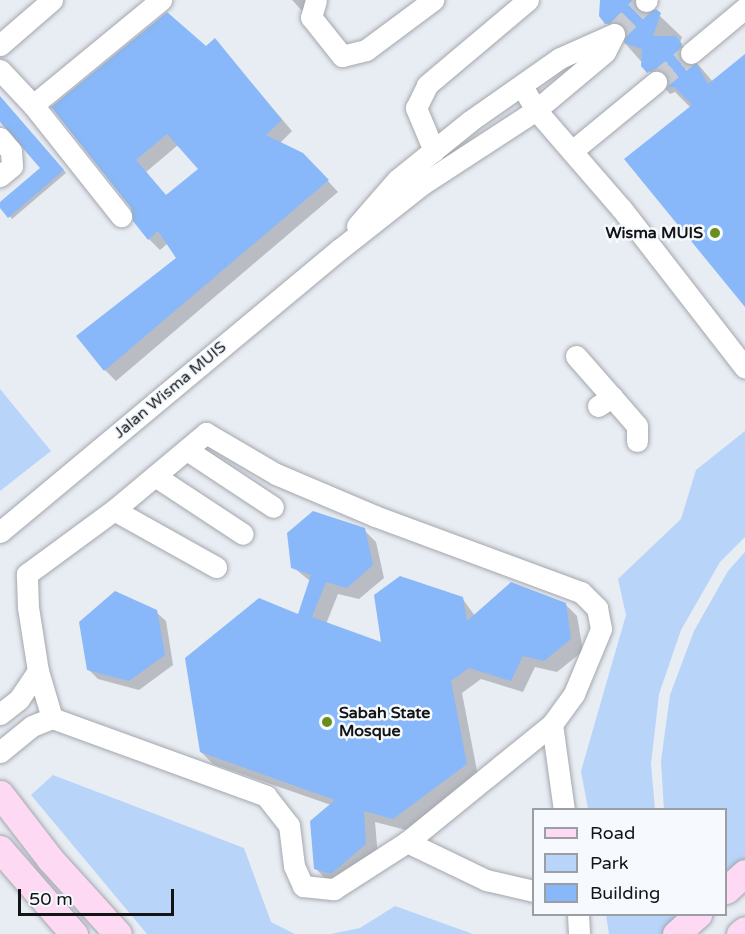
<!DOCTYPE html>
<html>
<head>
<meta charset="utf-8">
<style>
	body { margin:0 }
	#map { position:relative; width:745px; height:934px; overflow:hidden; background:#e8ecf3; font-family:"Varela Round",sans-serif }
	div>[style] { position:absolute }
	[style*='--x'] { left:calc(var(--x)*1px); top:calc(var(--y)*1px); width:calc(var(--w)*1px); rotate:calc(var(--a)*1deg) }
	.green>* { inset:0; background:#b8d4f9 }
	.shadow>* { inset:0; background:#0003 }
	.building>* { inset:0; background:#88b8f9 }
	.minor-tunnel>* { height:21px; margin-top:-10.5px; transform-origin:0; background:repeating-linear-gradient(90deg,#c8ccd2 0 21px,transparent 0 31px) }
	.roads { filter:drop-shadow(0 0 2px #a3a7ad) drop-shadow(0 0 2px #a3a7ad) }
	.minor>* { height:21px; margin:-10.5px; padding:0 10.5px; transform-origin:10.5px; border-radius:10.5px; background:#fff }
	.major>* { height:27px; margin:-13.5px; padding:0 13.5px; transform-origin:13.5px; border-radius:13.5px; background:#fed9f4 }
	.dots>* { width:16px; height:16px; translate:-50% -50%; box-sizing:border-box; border:3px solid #f6faff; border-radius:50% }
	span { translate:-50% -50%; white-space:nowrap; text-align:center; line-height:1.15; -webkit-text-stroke:5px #f6faff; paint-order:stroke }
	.poi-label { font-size:16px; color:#121416; font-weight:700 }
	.right { translate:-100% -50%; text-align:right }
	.left { translate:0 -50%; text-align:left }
	.street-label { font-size:16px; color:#121416 }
	.legend { position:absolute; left:532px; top:808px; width:195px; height:108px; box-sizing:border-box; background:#f6faff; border:2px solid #9b9ea2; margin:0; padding:8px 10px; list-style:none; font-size:18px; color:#121416 }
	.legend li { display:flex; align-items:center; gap:12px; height:30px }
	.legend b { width:30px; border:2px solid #9b9ea2 }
	.scale { position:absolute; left:18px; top:889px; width:156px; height:27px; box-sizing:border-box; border:3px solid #121416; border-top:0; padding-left:8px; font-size:18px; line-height:21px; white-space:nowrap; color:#121416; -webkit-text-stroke:4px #f6faff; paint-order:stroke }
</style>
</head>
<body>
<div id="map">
	<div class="green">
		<i style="clip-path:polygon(0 389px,51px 451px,0 491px)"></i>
		<i style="clip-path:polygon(745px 431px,745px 537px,720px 562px,681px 630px,659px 694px,651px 764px,655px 809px,588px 809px,581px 771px,626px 615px,618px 579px,681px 519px,696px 470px)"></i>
		<i style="clip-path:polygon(745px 552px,745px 859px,726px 877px,726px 810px,664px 810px,661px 761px,670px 695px,694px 631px,728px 571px)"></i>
		<i style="clip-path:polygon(53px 775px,244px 848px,271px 922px,295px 934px,147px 934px,31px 795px)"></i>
		<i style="clip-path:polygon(395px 906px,473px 934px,331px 934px,360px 928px)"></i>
		<i style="clip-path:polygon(606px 915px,679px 915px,663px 934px,609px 934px)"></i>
	</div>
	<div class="shadow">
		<i style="clip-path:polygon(292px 0,316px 0,305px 14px)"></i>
		<i style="clip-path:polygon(607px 0,643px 0,682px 37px,680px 43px,713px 82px,745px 56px,745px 305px,691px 108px,675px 92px,670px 94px,607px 23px)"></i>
		<i style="clip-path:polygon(evenodd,215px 40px,292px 131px,280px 143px,314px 166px,338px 192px,116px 381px,105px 370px,178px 258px,168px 243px,160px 250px,149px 239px,132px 207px,53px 107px,206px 48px,215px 40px,178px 145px,200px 170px,167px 197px,146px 172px,178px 145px)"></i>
		<i style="clip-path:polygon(0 97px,66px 173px,12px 219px,0 204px,42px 168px,0 120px)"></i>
		<i style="clip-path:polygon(364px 530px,376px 542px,384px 578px,359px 599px,338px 594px,326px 624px,383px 645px,462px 598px,475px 616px,565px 604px,577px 616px,583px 651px,557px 672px,535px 667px,523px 692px,481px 679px,462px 693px,478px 776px,406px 830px,375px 822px,378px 857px,327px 880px,315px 868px,331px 805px,213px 764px,201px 752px,299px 616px,310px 581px,293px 567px)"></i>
		<i style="clip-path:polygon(156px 612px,166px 621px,173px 665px,139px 690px,98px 679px,88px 669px)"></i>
	</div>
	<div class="building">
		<i style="clip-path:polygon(600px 0,634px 0,637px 10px,643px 13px,656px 9px,661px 13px,653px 36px,676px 36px,682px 44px,679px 49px,681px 61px,687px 65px,697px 64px,708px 84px,745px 54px,745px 307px,624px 159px,692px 105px,674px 87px,668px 87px,665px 74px,655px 69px,647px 73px,641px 66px,642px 49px,624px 43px,627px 33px,621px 23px,605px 24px,599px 16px)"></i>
		<i style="clip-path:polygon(evenodd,167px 12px,206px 46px,215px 38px,282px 120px,266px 135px,303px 153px,329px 180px,104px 371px,76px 336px,176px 258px,158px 231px,148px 240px,133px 221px,131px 208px,51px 107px,167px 12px,167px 134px,198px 169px,166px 195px,136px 160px,167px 134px)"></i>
		<i style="clip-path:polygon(0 96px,64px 170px,8px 218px,0 208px,0 202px,40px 168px,0 122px)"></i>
		<i style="clip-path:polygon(313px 511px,365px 528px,373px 565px,347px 588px,326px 582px,312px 617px,381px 642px,374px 595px,400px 576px,463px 597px,467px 621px,511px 582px,566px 603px,571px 639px,544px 661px,523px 656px,511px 681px,469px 668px,451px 681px,467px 764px,393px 819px,364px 811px,366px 844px,331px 874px,314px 869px,310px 821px,335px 800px,200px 752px,185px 658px,259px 598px,298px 614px,311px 575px,291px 568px,287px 533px)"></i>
		<i style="clip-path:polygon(115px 591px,157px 610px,165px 655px,129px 681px,87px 670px,79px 622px)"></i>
	</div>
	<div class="minor-tunnel">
		<i style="--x:614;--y:34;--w:46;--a:-45.9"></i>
		<i style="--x:656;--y:82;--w:45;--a:-39.6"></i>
	</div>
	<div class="roads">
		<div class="minor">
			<i style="--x:316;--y:0;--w:18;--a:106"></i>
			<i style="--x:311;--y:17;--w:50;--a:51.5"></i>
			<i style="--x:342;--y:56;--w:25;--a:-14"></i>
			<i style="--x:366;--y:50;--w:84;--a:-36.7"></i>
			<i style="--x:646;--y:1;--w:1;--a:-45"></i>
			<i style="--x:0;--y:45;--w:69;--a:-40.9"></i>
			<i style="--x:691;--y:53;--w:70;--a:-39.8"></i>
			<i style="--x:0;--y:70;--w:48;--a:46.7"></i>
			<i style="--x:33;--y:105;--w:166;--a:-39.4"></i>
			<i style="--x:522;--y:86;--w:28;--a:60"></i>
			<i style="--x:536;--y:110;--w:130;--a:49.1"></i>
			<i style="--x:621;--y:208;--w:202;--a:52.2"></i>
			<i style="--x:33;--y:105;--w:142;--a:51.6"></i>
			<i style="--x:0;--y:138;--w:17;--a:50"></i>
			<i style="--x:11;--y:151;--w:15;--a:86"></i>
			<i style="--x:12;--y:166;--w:16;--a:140"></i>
			<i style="--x:434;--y:151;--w:47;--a:-112.7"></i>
			<i style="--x:416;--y:108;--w:25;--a:-64"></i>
			<i style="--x:427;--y:85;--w:132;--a:-40.1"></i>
			<i style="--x:572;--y:151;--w:109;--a:-39.4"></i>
			<i style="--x:357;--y:226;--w:61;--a:-49"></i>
			<i style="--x:397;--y:180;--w:94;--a:-38.9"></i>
			<i style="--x:470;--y:121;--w:110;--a:-35"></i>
			<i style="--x:560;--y:58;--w:59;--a:-24"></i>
			<i style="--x:576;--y:356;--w:55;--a:48.7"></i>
			<i style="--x:598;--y:406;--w:17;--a:-33"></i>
			<i style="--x:612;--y:397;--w:38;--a:49"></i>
			<i style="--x:637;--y:426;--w:15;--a:90"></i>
			<i style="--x:187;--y:450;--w:103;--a:33.5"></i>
			<i style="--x:155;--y:476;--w:105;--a:33.4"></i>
			<i style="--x:114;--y:510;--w:117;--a:29.2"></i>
			<i style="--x:0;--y:532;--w:442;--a:-39.8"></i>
			<i style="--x:340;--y:249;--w:103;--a:-38.3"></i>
			<i style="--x:421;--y:185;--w:137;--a:-33.1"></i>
			<i style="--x:536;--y:110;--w:90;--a:-40"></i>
			<i style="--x:605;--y:52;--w:20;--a:-63"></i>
			<i style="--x:0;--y:714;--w:24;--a:-38"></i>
			<i style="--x:19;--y:699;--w:34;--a:-56"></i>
			<i style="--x:52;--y:718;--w:49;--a:-106.6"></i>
			<i style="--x:38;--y:671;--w:65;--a:-98.9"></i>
			<i style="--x:28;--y:607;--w:33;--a:-92"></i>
			<i style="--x:27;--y:574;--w:108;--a:-36.3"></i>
			<i style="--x:114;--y:510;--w:120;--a:-39.9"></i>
			<i style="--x:206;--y:433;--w:81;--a:30.4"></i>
			<i style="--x:276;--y:474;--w:108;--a:23"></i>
			<i style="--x:375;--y:516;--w:220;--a:20.3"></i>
			<i style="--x:581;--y:592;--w:23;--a:45"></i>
			<i style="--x:597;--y:608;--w:21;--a:79"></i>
			<i style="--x:601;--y:629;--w:70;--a:112.6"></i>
			<i style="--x:574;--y:694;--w:37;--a:126"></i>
			<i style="--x:552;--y:724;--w:87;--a:82.1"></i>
			<i style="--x:0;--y:752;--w:41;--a:-39.1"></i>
			<i style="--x:32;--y:726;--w:22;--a:-22"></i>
			<i style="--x:52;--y:718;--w:228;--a:20"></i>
			<i style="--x:266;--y:796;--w:37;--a:52"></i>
			<i style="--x:289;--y:825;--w:41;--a:83"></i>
			<i style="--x:294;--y:866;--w:22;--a:66"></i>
			<i style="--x:303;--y:886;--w:31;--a:6"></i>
			<i style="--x:334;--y:889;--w:87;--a:-32.8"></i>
			<i style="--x:407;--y:842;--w:187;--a:-39.1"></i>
			<i style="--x:407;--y:842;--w:88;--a:25.7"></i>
			<i style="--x:486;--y:880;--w:49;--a:12.9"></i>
			<i style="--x:578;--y:914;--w:20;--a:87"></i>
		</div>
		<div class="major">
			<i style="--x:0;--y:794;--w:82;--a:52.4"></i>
			<i style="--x:50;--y:859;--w:101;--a:47.8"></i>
			<i style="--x:0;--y:849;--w:113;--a:49"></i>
			<i style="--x:726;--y:890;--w:25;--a:-42"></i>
			<i style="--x:676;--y:934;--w:30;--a:-42"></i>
			<i style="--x:740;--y:934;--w:6;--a:-39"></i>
		</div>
	</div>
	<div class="dots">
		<i style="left:715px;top:233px;background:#698f1a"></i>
		<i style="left:327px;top:722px;background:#698f1a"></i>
	</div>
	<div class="poi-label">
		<span class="right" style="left:703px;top:233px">Wisma MUIS</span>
		<span class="left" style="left:339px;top:722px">Sabah State<br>Mosque</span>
	</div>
	<div class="street-label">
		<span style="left:170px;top:390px;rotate:-40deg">Jalan Wisma MUIS</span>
	</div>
	<ul class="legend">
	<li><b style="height:8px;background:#fed9f4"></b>Road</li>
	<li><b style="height:16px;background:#b8d4f9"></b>Park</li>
	<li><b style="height:16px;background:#88b8f9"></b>Building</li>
	</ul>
	<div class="scale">50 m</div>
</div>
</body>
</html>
